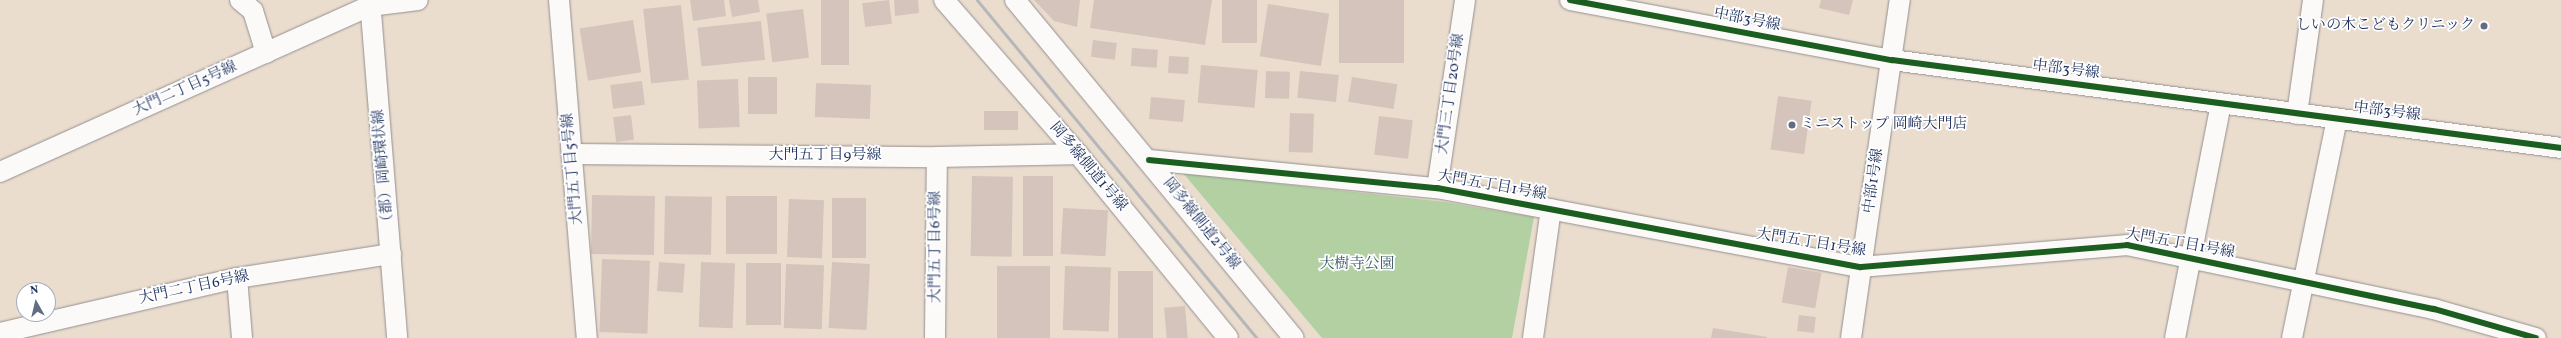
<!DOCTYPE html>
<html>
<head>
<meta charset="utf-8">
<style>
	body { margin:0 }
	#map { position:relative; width:2561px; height:338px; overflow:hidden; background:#eaddce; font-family:Vollkorn,"Noto Serif JP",serif }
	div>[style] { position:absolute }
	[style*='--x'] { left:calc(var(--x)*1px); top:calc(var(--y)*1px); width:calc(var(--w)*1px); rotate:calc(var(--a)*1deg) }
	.green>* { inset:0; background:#b2d0a2 }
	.building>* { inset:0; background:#d5c4bb; transform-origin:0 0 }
	.roads { filter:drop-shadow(0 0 1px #938f90) drop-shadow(0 0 1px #938f90) }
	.minor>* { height:20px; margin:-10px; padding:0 10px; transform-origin:10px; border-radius:10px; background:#fcfaf8 }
	.rail>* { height:3px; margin:-1.5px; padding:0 1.5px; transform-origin:1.5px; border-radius:1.5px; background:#b6b7ba }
	.cycleway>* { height:6px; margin:-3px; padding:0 3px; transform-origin:3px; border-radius:3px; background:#1b5e20 }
	.dots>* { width:11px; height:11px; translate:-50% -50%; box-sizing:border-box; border:2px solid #fff; border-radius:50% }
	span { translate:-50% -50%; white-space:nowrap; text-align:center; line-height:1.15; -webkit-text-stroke:3.5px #fff; paint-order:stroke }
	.street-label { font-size:15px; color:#1b2f5e }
	.poi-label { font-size:15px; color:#1b2f5e }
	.right { translate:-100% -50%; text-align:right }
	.left { translate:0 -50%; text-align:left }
	.park-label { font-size:15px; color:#3b5c68 }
	.north { position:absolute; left:16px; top:282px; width:40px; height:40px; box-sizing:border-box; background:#fff; border:1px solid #a4acbf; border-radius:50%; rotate:352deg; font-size:11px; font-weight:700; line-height:16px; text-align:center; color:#1b2f5e }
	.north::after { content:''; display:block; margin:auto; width:14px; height:18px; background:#636c85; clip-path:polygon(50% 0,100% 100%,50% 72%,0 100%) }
</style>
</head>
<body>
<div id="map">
	<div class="green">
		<i style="clip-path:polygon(1183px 173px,1445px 202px,1534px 217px,1512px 338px,1322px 338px)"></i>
	</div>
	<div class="building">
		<i style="clip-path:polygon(690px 0,724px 0,726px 16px,693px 21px)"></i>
		<i style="clip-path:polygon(729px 0,758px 0,760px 12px,732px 17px)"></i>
		<i style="left:821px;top:0;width:28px;height:65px"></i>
		<i style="left:889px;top:0;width:24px;height:27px;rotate:83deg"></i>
		<i style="clip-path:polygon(894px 0,918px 0,919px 13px,895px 16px)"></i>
		<i style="clip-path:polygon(1034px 0,1080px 0,1077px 27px,1054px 21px)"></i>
		<i style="clip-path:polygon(1094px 0,1212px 0,1205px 45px,1090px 28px)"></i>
		<i style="left:1222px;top:0;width:35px;height:43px"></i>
		<i style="left:1339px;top:0;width:65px;height:63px"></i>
		<i style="clip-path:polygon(1821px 0,1853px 0,1849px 15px,1819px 8px)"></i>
		<i style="left:1268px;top:4px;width:62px;height:53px;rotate:9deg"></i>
		<i style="left:681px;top:5px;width:75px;height:38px;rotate:84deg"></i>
		<i style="left:803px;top:9px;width:49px;height:37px;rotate:83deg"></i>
		<i style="left:633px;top:20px;width:53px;height:54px;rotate:81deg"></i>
		<i style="left:761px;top:21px;width:39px;height:64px;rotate:84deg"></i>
		<i style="left:1093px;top:40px;width:24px;height:17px;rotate:7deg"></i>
		<i style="left:1132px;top:48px;width:26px;height:18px;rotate:4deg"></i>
		<i style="left:1169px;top:56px;width:20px;height:17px;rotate:3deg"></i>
		<i style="left:1201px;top:65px;width:57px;height:38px;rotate:5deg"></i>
		<i style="left:1266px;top:71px;width:24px;height:27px;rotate:2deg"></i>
		<i style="left:1300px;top:71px;width:39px;height:27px;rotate:6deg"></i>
		<i style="left:748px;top:77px;width:29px;height:37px"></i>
		<i style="left:1352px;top:77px;width:46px;height:25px;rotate:9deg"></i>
		<i style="left:738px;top:79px;width:48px;height:41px;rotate:88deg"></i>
		<i style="left:642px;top:81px;width:24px;height:32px;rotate:83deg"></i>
		<i style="left:816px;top:83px;width:55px;height:34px;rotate:2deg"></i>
		<i style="left:1778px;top:96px;width:34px;height:54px;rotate:8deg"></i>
		<i style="left:1151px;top:97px;width:34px;height:22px;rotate:5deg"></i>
		<i style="left:984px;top:111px;width:34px;height:19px"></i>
		<i style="left:1290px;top:113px;width:24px;height:39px;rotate:2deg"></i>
		<i style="left:631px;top:115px;width:25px;height:18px;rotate:83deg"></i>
		<i style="left:1379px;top:116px;width:34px;height:39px;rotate:7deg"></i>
		<i style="left:972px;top:176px;width:41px;height:80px;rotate:1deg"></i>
		<i style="left:1023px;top:176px;width:30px;height:80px"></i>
		<i style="left:592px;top:195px;width:63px;height:59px;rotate:1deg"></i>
		<i style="left:665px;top:196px;width:47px;height:58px;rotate:1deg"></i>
		<i style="left:726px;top:196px;width:51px;height:58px"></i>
		<i style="left:832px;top:198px;width:34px;height:60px"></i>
		<i style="left:789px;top:199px;width:35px;height:58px;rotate:2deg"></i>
		<i style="left:1063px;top:208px;width:45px;height:46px;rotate:3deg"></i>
		<i style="left:602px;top:259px;width:48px;height:73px;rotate:2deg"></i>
		<i style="left:659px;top:262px;width:26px;height:29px;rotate:4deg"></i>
		<i style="left:701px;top:262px;width:34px;height:65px;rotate:2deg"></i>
		<i style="left:832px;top:262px;width:38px;height:66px;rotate:3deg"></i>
		<i style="left:746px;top:263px;width:35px;height:62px"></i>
		<i style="left:786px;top:264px;width:38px;height:64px;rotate:2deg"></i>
		<i style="left:997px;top:266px;width:53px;height:72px"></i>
		<i style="left:1065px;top:266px;width:46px;height:64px;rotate:2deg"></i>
		<i style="left:1788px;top:267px;width:34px;height:36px;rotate:10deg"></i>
		<i style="left:1118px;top:271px;width:35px;height:67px"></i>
		<i style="left:1185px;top:306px;width:32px;height:21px;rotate:85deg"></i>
		<i style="left:1799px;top:315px;width:17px;height:16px;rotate:7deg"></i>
		<i style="clip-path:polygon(1713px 328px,1767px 337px,1767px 338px,1711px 338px)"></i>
	</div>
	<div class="roads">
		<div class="minor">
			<i style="--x:240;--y:0;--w:17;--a:40"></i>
			<i style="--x:253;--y:11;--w:44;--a:72.8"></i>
			<i style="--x:370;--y:0;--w:339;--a:85.4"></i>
			<i style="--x:559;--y:0;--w:339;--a:85.3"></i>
			<i style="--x:944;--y:0;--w:204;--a:49"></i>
			<i style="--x:1078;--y:154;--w:237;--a:50.8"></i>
			<i style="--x:1015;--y:0;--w:438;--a:50.5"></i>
			<i style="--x:1570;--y:0;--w:328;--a:10.6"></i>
			<i style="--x:1892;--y:60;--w:675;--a:7.49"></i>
			<i style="--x:2297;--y:114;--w:115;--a:-82"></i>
			<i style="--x:572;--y:154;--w:365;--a:0.5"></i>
			<i style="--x:937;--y:157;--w:141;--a:-1.2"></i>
			<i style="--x:1149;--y:160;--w:289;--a:5.6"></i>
			<i style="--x:1437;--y:188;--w:431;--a:10.6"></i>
			<i style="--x:1861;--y:267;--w:267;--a:-4.7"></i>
			<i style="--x:2127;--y:245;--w:314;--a:11.8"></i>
			<i style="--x:2434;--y:309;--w:106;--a:15.9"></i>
			<i style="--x:0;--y:172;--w:406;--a:-24.2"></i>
			<i style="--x:370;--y:6;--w:48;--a:-7.1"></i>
			<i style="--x:1437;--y:188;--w:190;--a:-81.5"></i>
			<i style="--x:237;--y:278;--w:60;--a:85.2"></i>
			<i style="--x:0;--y:333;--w:243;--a:-13.1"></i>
			<i style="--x:237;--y:278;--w:156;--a:-8.9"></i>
			<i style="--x:935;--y:338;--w:181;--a:-89.4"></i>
			<i style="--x:1533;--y:338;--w:130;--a:-82.1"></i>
			<i style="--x:1851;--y:338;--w:342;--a:-81.8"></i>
			<i style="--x:2175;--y:338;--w:239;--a:-78.9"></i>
			<i style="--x:2292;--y:338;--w:224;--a:-78.4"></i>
		</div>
	</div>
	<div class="rail">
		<i style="--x:977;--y:0;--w:439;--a:50.4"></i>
	</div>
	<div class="cycleway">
		<i style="--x:1570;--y:0;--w:328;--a:10.6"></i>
		<i style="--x:1892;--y:60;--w:675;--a:7.49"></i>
		<i style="--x:1149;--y:160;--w:289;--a:5.6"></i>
		<i style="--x:1437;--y:188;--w:431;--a:10.6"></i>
		<i style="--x:1861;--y:267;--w:267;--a:-4.7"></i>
		<i style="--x:2127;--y:245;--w:314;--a:11.8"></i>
		<i style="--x:2434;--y:309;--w:106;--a:15.9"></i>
	</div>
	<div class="dots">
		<i style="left:2484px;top:26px;background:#636c85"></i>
		<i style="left:1792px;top:125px;background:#636c85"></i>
	</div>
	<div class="street-label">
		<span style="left:1747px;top:20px;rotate:11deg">中部3号線</span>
		<span style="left:2066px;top:70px;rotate:7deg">中部3号線</span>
		<span style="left:185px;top:89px;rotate:-24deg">大門二丁目5号線</span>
		<span style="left:1451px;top:94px;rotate:-82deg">大門三丁目20号線</span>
		<span style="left:2387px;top:112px;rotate:7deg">中部3号線</span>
		<span style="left:825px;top:156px">大門五丁目9号線</span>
		<span style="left:1088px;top:167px;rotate:50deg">岡多線側道1号線</span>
		<span style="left:384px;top:169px;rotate:-95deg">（都）岡崎環状線</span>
		<span style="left:573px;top:169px;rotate:-95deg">大門五丁目5号線</span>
		<span style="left:1874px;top:181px;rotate:-82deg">中部1号線</span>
		<span style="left:1492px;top:186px;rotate:10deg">大門五丁目1号線</span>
		<span style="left:1201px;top:224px;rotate:51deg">岡多線側道2号線</span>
		<span style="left:1811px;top:243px;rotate:9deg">大門五丁目1号線</span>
		<span style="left:2180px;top:244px;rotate:10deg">大門五丁目1号線</span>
		<span style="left:936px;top:247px;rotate:-90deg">大門五丁目6号線</span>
		<span style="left:194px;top:288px;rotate:-12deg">大門二丁目6号線</span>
	</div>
	<div class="poi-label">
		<span class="right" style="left:2475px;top:26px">しいの木こどもクリニック</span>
		<span class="left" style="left:1800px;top:125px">ミニストップ 岡崎大門店</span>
	</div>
	<div class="park-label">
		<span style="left:1357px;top:265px">大樹寺公園</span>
	</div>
	<div class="north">N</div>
</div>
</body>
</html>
